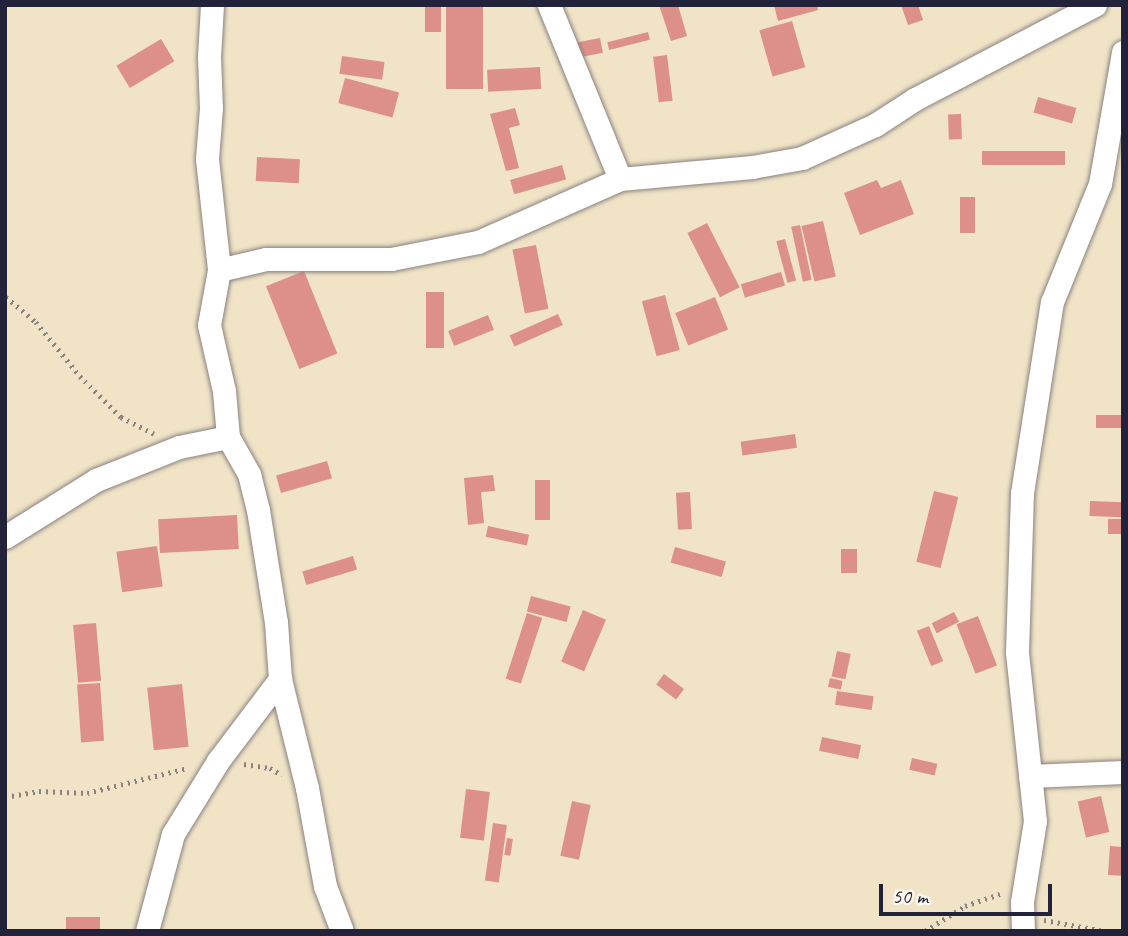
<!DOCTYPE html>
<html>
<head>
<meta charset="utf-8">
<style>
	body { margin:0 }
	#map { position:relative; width:1128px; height:936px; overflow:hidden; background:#f0e3c6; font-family:Caveat,sans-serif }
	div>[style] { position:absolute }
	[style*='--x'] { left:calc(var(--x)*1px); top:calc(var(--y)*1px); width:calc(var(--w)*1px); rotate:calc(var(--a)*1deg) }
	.building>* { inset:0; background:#dd9089; transform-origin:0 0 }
	.path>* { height:4.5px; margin-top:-2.25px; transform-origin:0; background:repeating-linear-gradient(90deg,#898280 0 2px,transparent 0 7px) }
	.roads { filter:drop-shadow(0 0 2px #898280) drop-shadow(0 0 2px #898280) }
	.street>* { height:23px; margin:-11.5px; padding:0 11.5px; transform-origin:11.5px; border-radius:11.5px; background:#fff }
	span { translate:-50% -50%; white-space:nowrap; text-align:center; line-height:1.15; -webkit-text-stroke:5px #fbf7ec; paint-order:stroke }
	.frame { position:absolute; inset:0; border:7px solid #22223b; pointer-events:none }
	.scale { position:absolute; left:879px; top:884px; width:173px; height:32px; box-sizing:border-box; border:4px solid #22223b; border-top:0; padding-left:9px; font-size:21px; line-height:24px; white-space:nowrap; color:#22223b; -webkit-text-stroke:5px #fbf7ec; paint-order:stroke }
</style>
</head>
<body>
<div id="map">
	<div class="building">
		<i style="left:425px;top:5px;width:16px;height:27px"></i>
		<i style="left:446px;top:5px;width:37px;height:84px"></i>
		<i style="clip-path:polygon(659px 5px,678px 5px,687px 36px,671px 41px)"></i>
		<i style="clip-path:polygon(774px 5px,817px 5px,818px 10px,778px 21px)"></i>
		<i style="clip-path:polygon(901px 5px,918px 5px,923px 20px,908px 25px)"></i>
		<i style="left:792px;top:21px;width:48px;height:34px;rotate:74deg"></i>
		<i style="left:648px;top:32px;width:8px;height:42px;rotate:76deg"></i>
		<i style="left:600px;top:38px;width:15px;height:25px;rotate:79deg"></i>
		<i style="left:161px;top:39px;width:26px;height:52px;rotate:59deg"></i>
		<i style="left:667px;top:55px;width:46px;height:14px;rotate:83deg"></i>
		<i style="left:342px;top:56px;width:43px;height:18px;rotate:8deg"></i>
		<i style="left:540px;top:67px;width:22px;height:53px;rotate:87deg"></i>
		<i style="left:345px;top:78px;width:56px;height:26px;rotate:15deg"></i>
		<i style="left:1038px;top:97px;width:40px;height:16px;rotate:16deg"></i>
		<i style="clip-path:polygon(515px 108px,520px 125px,509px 128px,519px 168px,506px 171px,490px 114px)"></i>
		<i style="left:961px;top:114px;width:25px;height:13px;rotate:88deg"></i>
		<i style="left:1065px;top:151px;width:14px;height:83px;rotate:90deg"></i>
		<i style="left:257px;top:157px;width:43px;height:24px;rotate:3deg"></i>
		<i style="left:562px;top:165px;width:15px;height:54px;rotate:74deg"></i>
		<i style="clip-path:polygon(877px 180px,881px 188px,901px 180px,914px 214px,860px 235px,844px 193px)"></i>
		<i style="left:960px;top:197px;width:15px;height:36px"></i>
		<i style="left:823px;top:221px;width:57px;height:22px;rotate:77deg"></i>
		<i style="left:707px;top:223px;width:72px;height:22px;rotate:63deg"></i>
		<i style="left:800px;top:225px;width:56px;height:9px;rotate:78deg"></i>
		<i style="left:785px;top:239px;width:43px;height:9px;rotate:75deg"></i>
		<i style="left:536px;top:245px;width:65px;height:24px;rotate:79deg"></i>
		<i style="left:304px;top:271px;width:89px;height:41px;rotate:68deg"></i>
		<i style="left:781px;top:272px;width:14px;height:42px;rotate:73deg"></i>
		<i style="left:426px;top:292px;width:18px;height:56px"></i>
		<i style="left:665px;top:295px;width:57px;height:24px;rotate:75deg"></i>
		<i style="left:715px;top:297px;width:35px;height:43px;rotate:68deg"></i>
		<i style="left:558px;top:314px;width:12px;height:53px;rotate:66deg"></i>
		<i style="left:488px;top:315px;width:16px;height:43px;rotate:68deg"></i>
		<i style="left:1096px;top:415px;width:27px;height:13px"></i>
		<i style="left:795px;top:434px;width:14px;height:55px;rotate:82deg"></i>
		<i style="left:327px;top:461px;width:18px;height:53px;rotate:74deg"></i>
		<i style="clip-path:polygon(493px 475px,495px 491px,481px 492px,484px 523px,468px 525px,464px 478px)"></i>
		<i style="left:535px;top:480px;width:15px;height:40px"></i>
		<i style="left:934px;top:491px;width:25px;height:73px;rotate:14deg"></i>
		<i style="left:690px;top:492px;width:37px;height:14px;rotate:87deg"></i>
		<i style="left:1090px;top:501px;width:33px;height:15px;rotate:2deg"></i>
		<i style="left:237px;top:515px;width:34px;height:79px;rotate:87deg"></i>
		<i style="left:1108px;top:519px;width:15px;height:15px"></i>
		<i style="left:488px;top:526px;width:42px;height:11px;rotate:12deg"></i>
		<i style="left:157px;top:546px;width:41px;height:41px;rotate:82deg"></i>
		<i style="left:675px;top:547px;width:53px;height:16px;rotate:16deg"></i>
		<i style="left:841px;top:549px;width:16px;height:24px"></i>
		<i style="left:353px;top:556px;width:14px;height:53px;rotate:73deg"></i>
		<i style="left:531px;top:596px;width:41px;height:16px;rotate:15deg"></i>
		<i style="left:583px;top:610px;width:25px;height:56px;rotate:23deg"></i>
		<i style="left:954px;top:612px;width:11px;height:25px;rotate:63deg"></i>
		<i style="left:527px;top:613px;width:16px;height:69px;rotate:18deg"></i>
		<i style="left:978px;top:616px;width:53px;height:23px;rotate:69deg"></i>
		<i style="left:96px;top:623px;width:58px;height:23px;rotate:85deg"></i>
		<i style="left:929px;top:626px;width:38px;height:13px;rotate:68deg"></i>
		<i style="left:837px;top:651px;width:14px;height:26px;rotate:12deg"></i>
		<i style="left:664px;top:674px;width:25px;height:13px;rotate:37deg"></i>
		<i style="left:830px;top:678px;width:13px;height:9px;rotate:13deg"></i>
		<i style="left:100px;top:683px;width:58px;height:23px;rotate:86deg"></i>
		<i style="left:182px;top:684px;width:63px;height:35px;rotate:84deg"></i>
		<i style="left:837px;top:691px;width:37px;height:14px;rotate:8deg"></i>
		<i style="left:822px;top:737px;width:40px;height:14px;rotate:12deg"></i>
		<i style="left:912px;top:758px;width:26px;height:12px;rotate:13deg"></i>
		<i style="left:466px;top:789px;width:24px;height:49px;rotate:7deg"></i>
		<i style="left:1101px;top:796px;width:37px;height:24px;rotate:77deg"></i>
		<i style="left:572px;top:801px;width:19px;height:56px;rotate:12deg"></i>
		<i style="left:493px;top:823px;width:14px;height:58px;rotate:8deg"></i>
		<i style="left:507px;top:838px;width:6px;height:17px;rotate:9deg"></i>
		<i style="left:1110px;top:846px;width:13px;height:29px;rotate:4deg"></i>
		<i style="left:100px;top:917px;width:14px;height:34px;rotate:90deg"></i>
	</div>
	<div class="path">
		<i style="--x:6;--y:297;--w:39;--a:40"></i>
		<i style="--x:36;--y:322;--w:70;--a:50.8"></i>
		<i style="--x:80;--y:376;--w:58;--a:45"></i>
		<i style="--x:121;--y:417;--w:37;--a:27"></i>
		<i style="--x:244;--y:764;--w:26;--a:9"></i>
		<i style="--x:270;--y:768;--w:14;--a:30"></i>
		<i style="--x:5;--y:797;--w:35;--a:-10"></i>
		<i style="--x:39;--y:791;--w:48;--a:2.4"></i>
		<i style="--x:87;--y:793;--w:103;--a:-14"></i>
		<i style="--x:1044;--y:920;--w:61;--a:10.4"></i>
		<i style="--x:925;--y:931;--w:47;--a:-32"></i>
		<i style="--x:965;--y:906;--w:37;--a:-19"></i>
	</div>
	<div class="roads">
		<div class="street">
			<i style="--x:212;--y:5;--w:52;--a:93.3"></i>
			<i style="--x:209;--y:57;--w:51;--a:87.8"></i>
			<i style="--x:211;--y:108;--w:51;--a:94.5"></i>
			<i style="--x:207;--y:159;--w:112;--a:83.8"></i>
			<i style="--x:219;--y:270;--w:56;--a:100.3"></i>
			<i style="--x:209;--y:325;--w:68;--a:77.2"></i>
			<i style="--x:224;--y:391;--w:46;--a:85"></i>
			<i style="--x:228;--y:437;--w:43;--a:60.4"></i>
			<i style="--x:249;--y:474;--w:37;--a:76"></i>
			<i style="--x:258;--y:510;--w:113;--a:80.9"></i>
			<i style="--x:276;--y:622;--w:57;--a:86"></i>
			<i style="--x:280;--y:679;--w:112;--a:76.1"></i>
			<i style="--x:307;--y:788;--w:100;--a:79.6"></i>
			<i style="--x:325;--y:886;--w:48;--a:69.3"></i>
			<i style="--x:549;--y:5;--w:188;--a:67.8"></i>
			<i style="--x:219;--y:270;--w:48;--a:-13.2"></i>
			<i style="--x:266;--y:259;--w:125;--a:0"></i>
			<i style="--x:391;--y:259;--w:89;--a:-11.1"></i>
			<i style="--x:478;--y:242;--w:155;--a:-23.9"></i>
			<i style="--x:620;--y:179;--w:133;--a:-5.2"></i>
			<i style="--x:752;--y:167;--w:51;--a:-10.2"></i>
			<i style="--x:802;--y:158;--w:80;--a:-24.3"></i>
			<i style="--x:875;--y:125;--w:48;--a:-33"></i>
			<i style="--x:915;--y:99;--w:203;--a:-27.6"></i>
			<i style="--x:5;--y:537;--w:107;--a:-32.1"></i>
			<i style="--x:96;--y:480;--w:89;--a:-21.7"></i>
			<i style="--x:179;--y:447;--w:50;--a:-11.5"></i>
			<i style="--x:1030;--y:776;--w:93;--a:-2.5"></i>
			<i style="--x:147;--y:931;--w:100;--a:-75"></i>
			<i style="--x:173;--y:834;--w:86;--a:-58.3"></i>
			<i style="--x:218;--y:761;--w:103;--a:-52.9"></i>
			<i style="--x:1023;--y:931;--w:29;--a:-92"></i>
			<i style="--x:1022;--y:902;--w:82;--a:-80.9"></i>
			<i style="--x:1035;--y:821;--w:170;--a:-96.1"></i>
			<i style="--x:1017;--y:652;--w:159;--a:-88.2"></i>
			<i style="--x:1022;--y:493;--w:193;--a:-81.1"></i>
			<i style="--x:1052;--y:302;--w:127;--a:-67.9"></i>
			<i style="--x:1100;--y:184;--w:134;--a:-80.1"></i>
		</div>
	</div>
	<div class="frame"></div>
	<div class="scale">50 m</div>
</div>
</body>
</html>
